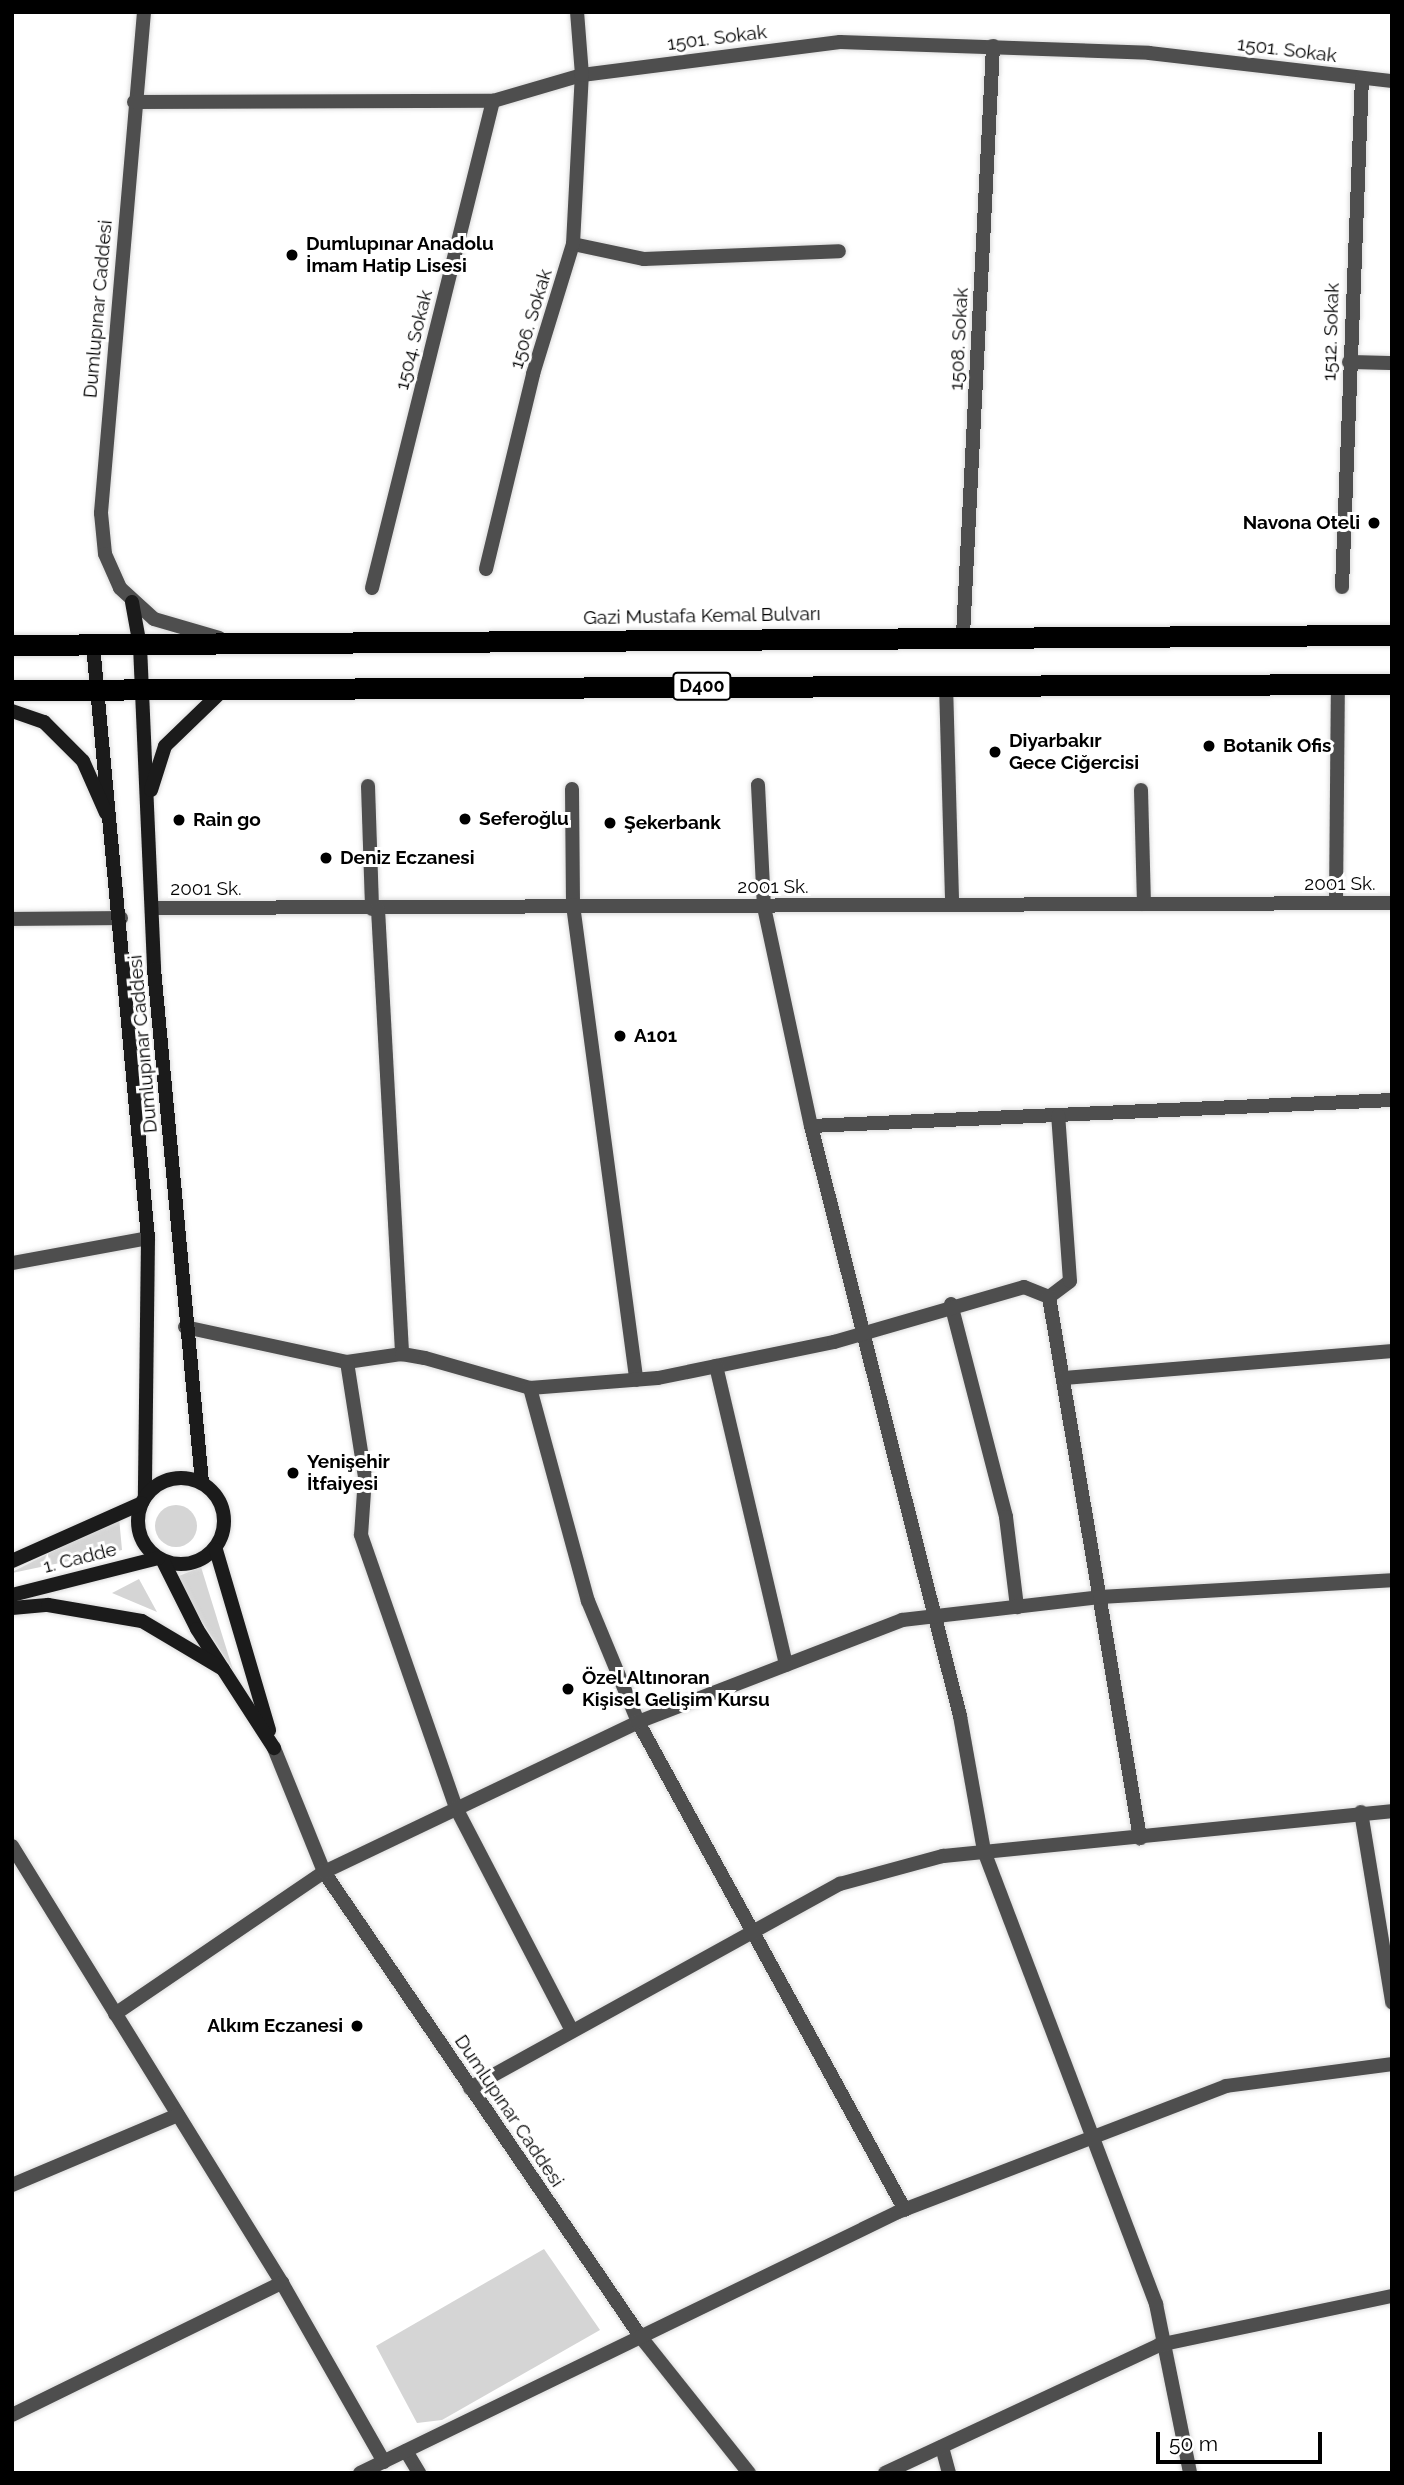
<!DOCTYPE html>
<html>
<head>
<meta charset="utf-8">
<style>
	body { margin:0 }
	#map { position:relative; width:1404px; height:2485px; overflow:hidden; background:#fff; font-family:Raleway,sans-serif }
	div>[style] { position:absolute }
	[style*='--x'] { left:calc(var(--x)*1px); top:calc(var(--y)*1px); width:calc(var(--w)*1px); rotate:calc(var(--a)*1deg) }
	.green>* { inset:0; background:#d5d5d5 }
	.round { border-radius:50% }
	.roads { filter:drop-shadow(0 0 2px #dbdbdb) drop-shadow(0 0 2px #dbdbdb) }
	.street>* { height:14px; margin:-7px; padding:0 7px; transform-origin:7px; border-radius:7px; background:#4e4e4e }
	.secondary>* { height:14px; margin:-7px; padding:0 7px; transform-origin:7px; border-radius:7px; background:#1b1b1b }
	.secondary>.ring { margin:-7px; padding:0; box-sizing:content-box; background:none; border:14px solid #1b1b1b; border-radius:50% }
	.highway>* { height:21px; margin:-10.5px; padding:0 10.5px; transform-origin:10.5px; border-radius:10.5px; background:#000 }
	.dots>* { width:19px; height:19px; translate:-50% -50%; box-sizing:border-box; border:4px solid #fff; border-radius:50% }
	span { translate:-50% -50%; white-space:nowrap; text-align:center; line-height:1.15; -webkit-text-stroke:6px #fff; paint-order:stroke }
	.shield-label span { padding:2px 5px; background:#fff; border:2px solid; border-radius:5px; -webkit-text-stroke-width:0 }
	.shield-label { font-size:18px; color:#000; font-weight:700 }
	.street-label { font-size:19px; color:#000 }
	.poi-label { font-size:19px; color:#000; font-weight:700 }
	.left { translate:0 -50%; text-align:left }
	.right { translate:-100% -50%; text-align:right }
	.frame { position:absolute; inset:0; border:14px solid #000; pointer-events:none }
	.scale { position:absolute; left:1156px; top:2432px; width:166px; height:32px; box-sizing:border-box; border:4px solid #000; border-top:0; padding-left:9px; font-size:21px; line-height:24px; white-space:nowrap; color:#000; -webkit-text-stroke:5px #fff; paint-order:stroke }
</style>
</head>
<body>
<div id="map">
	<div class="green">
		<i class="round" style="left:155px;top:1505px;width:42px;height:42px"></i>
		<i style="clip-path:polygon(119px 1518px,122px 1550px,12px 1573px,12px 1572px)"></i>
		<i style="clip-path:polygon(201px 1567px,233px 1670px,174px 1578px)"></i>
		<i style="clip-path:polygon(139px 1579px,157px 1612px,112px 1593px)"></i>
		<i style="clip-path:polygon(544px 2249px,600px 2330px,442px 2420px,417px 2423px,376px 2346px)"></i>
	</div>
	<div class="roads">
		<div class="street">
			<i style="--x:144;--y:12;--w:503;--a:94.91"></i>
			<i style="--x:101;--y:513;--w:41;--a:84.4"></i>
			<i style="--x:105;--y:554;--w:37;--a:66"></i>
			<i style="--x:120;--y:588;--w:46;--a:42.4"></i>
			<i style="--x:154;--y:619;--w:68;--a:16.3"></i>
			<i style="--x:134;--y:102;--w:359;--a:-0.2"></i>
			<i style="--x:493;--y:101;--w:93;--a:-16.3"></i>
			<i style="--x:582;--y:75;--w:260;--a:-7.3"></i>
			<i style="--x:840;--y:42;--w:309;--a:2"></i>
			<i style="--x:1149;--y:53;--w:245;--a:6.6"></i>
			<i style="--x:573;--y:244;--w:73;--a:11.9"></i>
			<i style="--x:644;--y:259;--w:195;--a:-2.3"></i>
			<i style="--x:1349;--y:362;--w:43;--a:1.3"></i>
			<i style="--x:486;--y:569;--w:201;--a:-76.4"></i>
			<i style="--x:533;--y:374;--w:136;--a:-72.9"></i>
			<i style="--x:573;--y:244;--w:169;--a:-87"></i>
			<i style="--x:582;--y:75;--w:63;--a:-94.5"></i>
			<i style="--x:1342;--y:587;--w:508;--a:-87.75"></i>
			<i style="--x:372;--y:588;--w:502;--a:-76.05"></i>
			<i style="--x:963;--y:635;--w:590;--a:-87.08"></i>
			<i style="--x:946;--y:684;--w:219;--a:88.4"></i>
			<i style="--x:758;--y:785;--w:122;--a:87.2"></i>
			<i style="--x:764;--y:907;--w:224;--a:77.9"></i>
			<i style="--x:811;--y:1126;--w:609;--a:75.83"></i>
			<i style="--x:960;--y:1716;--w:137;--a:79.9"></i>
			<i style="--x:984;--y:1851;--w:485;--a:69.2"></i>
			<i style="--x:1156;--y:2304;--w:172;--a:78.6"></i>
			<i style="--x:368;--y:786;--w:123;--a:88.1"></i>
			<i style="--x:572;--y:789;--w:116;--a:89.5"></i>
			<i style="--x:573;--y:905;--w:479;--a:82.4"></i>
			<i style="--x:1141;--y:790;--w:114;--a:88.5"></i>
			<i style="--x:1336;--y:902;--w:218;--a:-89.5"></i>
			<i style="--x:154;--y:908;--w:1238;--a:-0.23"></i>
			<i style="--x:378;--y:909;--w:446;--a:86.9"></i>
			<i style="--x:12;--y:919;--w:109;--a:-0.5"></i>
			<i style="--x:811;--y:1126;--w:582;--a:-2.56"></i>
			<i style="--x:12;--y:1263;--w:138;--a:-10.4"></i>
			<i style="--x:1049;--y:1297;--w:26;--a:-37"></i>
			<i style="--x:1070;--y:1281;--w:166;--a:-94.1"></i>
			<i style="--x:951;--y:1304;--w:220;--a:75.5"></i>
			<i style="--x:1006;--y:1517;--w:91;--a:83"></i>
			<i style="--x:185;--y:1327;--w:166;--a:12.2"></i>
			<i style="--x:347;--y:1362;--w:56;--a:-8.3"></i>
			<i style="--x:402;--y:1354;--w:23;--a:10"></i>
			<i style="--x:425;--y:1358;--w:109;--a:15.9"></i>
			<i style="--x:530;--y:1388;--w:128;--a:-4.5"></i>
			<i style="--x:658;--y:1378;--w:180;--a:-11.6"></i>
			<i style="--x:834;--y:1342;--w:198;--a:-16.1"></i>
			<i style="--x:1024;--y:1287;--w:27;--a:22"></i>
			<i style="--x:1049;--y:1297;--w:549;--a:80.45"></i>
			<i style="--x:347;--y:1362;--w:116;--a:81.1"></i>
			<i style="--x:365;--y:1477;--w:58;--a:93.9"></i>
			<i style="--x:361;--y:1535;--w:289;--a:70.8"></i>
			<i style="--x:456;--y:1808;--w:249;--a:62.5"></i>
			<i style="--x:716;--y:1366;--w:307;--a:76.8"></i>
			<i style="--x:1065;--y:1378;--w:328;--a:-4.7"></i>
			<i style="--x:530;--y:1388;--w:221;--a:74.8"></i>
			<i style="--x:588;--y:1601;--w:131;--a:67.5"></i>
			<i style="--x:638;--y:1722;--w:556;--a:61.32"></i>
			<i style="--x:274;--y:1748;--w:134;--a:68"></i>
			<i style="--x:324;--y:1872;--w:561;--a:55.74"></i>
			<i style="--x:640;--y:2336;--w:175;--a:51.5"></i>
			<i style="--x:1361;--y:1812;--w:193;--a:80.7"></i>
			<i style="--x:12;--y:1846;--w:514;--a:58.29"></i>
			<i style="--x:282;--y:2283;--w:206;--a:60.3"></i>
			<i style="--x:115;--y:2014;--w:253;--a:-34.2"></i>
			<i style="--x:324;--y:1872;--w:348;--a:-25.5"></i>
			<i style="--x:638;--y:1722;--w:283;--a:-21.1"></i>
			<i style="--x:902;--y:1620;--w:199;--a:-6.6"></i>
			<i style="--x:1100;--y:1597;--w:292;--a:-3.3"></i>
			<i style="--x:470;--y:2088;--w:423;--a:-28.9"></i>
			<i style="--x:840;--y:1884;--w:107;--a:-15.2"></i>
			<i style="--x:943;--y:1856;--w:451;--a:-5.7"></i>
			<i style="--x:12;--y:2185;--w:180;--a:-22.9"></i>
			<i style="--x:12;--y:2415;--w:301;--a:-26.1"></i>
			<i style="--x:942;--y:2447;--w:27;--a:75"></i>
			<i style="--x:406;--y:2451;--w:26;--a:59"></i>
			<i style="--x:360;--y:2473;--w:598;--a:-25.88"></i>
			<i style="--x:898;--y:2212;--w:351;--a:-21"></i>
			<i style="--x:1226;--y:2086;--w:167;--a:-7.5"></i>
			<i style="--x:885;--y:2473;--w:302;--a:-25"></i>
			<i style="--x:1159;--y:2345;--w:238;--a:-11.9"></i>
		</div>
		<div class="secondary">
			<i style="--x:132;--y:602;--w:45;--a:79.7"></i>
			<i style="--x:140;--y:646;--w:323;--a:87.5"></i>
			<i style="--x:154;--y:969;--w:516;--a:84.66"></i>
			<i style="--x:93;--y:645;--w:596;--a:84.7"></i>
			<i style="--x:148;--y:1238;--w:259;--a:90.7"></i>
			<i style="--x:12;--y:711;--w:34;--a:19"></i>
			<i style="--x:44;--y:722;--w:55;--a:45"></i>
			<i style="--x:83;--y:761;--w:57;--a:66.1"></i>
			<i style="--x:151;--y:790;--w:46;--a:-72.3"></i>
			<i style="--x:165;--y:746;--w:81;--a:-44"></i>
			<i class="ring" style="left:138px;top:1478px;width:72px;height:72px"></i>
			<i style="--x:216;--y:1550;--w:188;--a:73.6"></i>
			<i style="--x:12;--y:1561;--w:142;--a:-24"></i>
			<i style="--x:163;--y:1561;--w:76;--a:63.4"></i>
			<i style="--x:197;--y:1629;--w:142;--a:57.1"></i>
			<i style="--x:12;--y:1595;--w:151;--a:-14.2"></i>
			<i style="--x:12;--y:1608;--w:36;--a:-5"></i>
			<i style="--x:48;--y:1605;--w:95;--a:9.7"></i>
			<i style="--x:142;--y:1621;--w:94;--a:30.7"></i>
		</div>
		<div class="highway">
			<i style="--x:12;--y:645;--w:1380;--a:-0.42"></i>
			<i style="--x:12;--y:690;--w:1380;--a:-0.25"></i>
		</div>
	</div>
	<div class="dots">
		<i style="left:292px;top:255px;background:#000"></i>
		<i style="left:1374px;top:523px;background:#000"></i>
		<i style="left:1209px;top:746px;background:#000"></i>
		<i style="left:995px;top:752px;background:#000"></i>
		<i style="left:465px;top:819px;background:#000"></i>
		<i style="left:179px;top:820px;background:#000"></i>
		<i style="left:610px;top:823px;background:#000"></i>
		<i style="left:326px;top:858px;background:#000"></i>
		<i style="left:620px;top:1036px;background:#000"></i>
		<i style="left:293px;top:1473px;background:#000"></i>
		<i style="left:568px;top:1689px;background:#000"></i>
		<i style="left:357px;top:2026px;background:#000"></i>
	</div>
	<div class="shield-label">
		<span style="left:702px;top:686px">D400</span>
	</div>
	<div class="street-label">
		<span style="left:717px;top:38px;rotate:-7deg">1501. Sokak</span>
		<span style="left:1287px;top:50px;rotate:7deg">1501. Sokak</span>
		<span style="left:98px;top:309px;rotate:-85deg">Dumlupınar Caddesi</span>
		<span style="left:531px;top:319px;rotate:-73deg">1506. Sokak</span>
		<span style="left:1331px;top:332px;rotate:-88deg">1512. Sokak</span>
		<span style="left:959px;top:339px;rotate:-87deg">1508. Sokak</span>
		<span style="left:414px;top:340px;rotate:-76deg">1504. Sokak</span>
		<span style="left:702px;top:616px;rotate:-1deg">Gazi Mustafa Kemal Bulvarı</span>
		<span style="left:1340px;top:884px">2001 Sk.</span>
		<span style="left:773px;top:887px">2001 Sk.</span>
		<span style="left:206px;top:889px">2001 Sk.</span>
		<span style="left:143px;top:1044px;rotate:-95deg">Dumlupınar Caddesi</span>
		<span style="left:80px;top:1558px;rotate:-14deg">1. Cadde</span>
		<span style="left:509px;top:2111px;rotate:56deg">Dumlupınar Caddesi</span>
	</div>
	<div class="poi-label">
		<span class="left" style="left:306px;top:255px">Dumlupınar Anadolu<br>İmam Hatip Lisesi</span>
		<span class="right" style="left:1360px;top:523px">Navona Oteli</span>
		<span class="left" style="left:1009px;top:752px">Diyarbakır<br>Gece Ciğercisi</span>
		<span class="left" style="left:1223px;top:746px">Botanik Ofis</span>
		<span class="left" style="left:479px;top:819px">Seferoğlu</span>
		<span class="left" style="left:193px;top:820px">Rain go</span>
		<span class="left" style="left:624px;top:823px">Şekerbank</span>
		<span class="left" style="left:340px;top:858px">Deniz Eczanesi</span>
		<span class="left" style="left:634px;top:1036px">A101</span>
		<span class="left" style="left:307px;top:1473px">Yenişehir<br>İtfaiyesi</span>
		<span class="left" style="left:582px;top:1689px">Özel Altınoran<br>Kişisel Gelişim Kursu</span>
		<span class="right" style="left:343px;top:2026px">Alkım Eczanesi</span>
	</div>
	<div class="frame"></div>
	<div class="scale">50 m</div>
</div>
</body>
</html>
